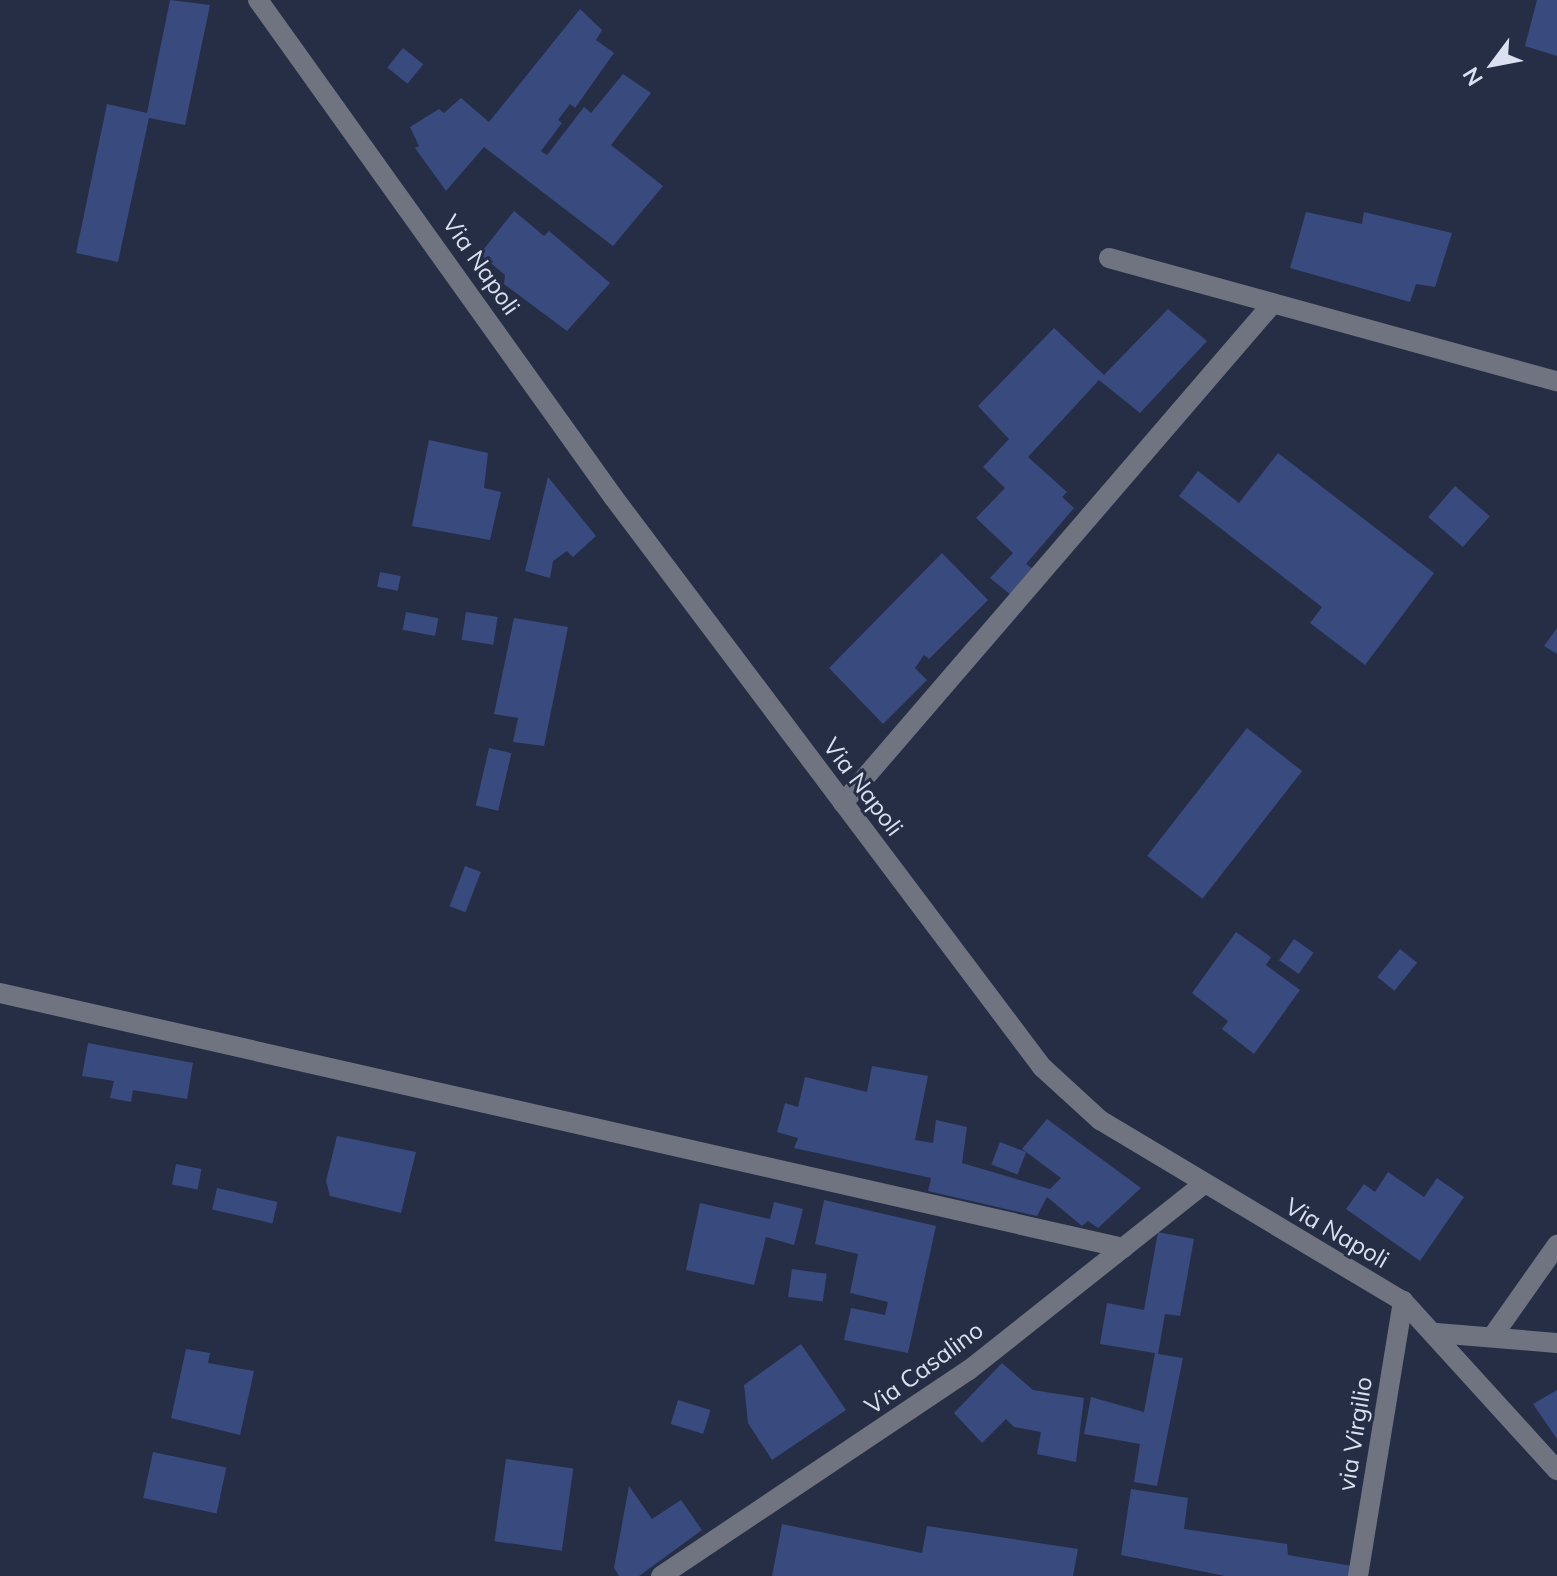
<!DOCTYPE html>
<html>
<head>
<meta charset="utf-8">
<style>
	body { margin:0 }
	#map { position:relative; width:1557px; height:1576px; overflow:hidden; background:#262e45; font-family:Mulish,sans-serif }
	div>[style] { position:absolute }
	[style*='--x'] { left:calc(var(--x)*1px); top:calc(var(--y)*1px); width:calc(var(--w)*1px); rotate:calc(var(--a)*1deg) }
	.building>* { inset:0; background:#384a7e; transform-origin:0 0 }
	.minor>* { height:20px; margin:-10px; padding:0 10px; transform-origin:10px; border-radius:10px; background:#6f7480 }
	span { translate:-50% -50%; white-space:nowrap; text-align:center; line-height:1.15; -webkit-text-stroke:6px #262e45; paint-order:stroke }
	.street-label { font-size:24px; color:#dae0ef }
	.north { position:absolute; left:1453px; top:24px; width:80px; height:80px; -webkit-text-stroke:6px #262e45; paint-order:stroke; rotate:238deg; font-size:22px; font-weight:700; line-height:32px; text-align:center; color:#dae0ef }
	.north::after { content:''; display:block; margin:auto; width:28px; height:36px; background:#dae0ef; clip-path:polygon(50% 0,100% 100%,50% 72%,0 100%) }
</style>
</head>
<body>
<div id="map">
	<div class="building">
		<i style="clip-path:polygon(170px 0,210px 5px,185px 125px,149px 118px,118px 262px,76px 253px,107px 104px,147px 113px)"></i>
		<i style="clip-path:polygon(1537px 0,1557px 0,1557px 56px,1525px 46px)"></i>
		<i style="clip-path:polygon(580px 9px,602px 30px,596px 40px,614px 53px,575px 108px,570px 104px,558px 120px,562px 123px,541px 151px,547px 155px,584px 107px,591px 113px,623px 74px,651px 93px,611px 145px,663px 186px,613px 246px,484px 147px,446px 191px,415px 148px,419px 146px,410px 127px,439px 109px,444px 113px,461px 98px,489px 122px)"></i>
		<i style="left:403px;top:48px;width:26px;height:25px;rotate:39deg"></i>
		<i style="clip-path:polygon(514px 211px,544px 236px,549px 231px,610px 283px,567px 331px,504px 284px,505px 275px,480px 254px)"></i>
		<i style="clip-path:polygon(1306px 212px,1362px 224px,1364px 212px,1452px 233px,1435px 287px,1416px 284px,1410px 302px,1290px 268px)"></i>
		<i style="clip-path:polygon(1168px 309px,1207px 341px,1140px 413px,1099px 380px,1028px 457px,1067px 492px,1062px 497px,1074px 508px,1026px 564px,1033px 569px,1011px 595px,990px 578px,1013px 553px,976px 518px,1005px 488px,983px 467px,1009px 439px,978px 406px,1054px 328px,1104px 375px)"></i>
		<i style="clip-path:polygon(429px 440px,488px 453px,484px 488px,501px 492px,490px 540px,412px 526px)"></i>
		<i style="clip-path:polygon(1278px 453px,1434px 573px,1365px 665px,1310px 623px,1322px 607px,1179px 496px,1198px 471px,1239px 503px)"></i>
		<i style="clip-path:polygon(548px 477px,596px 536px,573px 557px,567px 551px,553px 561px,550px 578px,525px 571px)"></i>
		<i style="left:1455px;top:486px;width:46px;height:41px;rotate:41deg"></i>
		<i style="clip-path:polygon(942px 553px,988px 600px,929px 659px,924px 655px,915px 668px,927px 680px,883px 724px,829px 668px)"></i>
		<i style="left:380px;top:572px;width:21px;height:15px;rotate:11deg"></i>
		<i style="left:406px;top:612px;width:33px;height:18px;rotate:11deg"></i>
		<i style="left:466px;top:612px;width:32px;height:28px;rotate:9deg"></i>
		<i style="clip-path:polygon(514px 618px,568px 627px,544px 746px,513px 742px,518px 718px,494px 714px)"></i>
		<i style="clip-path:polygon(1557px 628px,1557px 654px,1544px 646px)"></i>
		<i style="left:1247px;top:728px;width:70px;height:162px;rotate:38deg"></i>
		<i style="left:489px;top:748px;width:23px;height:59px;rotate:13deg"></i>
		<i style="left:465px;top:866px;width:17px;height:43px;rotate:21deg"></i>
		<i style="clip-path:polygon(1236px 932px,1271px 957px,1266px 965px,1300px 990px,1254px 1054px,1222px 1029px,1228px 1021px,1192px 993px)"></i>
		<i style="left:1294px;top:939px;width:24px;height:26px;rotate:35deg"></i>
		<i style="left:1400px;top:949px;width:22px;height:36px;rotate:39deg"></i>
		<i style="clip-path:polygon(88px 1043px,193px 1063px,187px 1099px,133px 1090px,131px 1102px,110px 1098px,114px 1081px,82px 1076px)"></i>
		<i style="clip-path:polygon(872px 1066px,928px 1076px,915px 1140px,933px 1143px,936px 1120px,967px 1127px,962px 1163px,1050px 1189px,1061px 1178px,1022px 1149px,1047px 1119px,1141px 1188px,1098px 1228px,1088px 1221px,1082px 1226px,1047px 1197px,1037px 1216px,928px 1191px,931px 1178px,794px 1148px,798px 1138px,777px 1132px,785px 1103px,798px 1107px,805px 1077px,867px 1092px)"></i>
		<i style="clip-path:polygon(337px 1136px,416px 1152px,401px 1213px,330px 1196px,326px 1181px)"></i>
		<i style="left:1000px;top:1142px;width:28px;height:24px;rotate:21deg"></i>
		<i style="left:176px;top:1164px;width:26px;height:21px;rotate:11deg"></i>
		<i style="clip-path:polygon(1388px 1172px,1424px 1197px,1437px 1178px,1464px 1197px,1420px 1261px,1346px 1209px,1364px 1184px,1375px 1192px)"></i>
		<i style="left:217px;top:1188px;width:62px;height:22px;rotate:13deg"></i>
		<i style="clip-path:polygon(824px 1200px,936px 1226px,908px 1353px,844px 1340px,851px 1308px,885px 1315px,888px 1302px,850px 1293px,858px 1254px,815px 1244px)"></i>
		<i style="clip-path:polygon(774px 1202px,803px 1209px,794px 1245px,766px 1237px,754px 1285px,686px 1270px,700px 1203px,770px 1219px)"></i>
		<i style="clip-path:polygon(1158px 1232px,1194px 1239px,1180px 1316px,1165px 1314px,1158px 1354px,1183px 1358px,1157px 1486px,1134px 1482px,1140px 1444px,1084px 1434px,1091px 1397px,1144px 1412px,1155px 1353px,1100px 1344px,1107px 1303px,1144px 1310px)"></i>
		<i style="left:792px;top:1269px;width:35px;height:28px;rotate:8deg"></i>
		<i style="clip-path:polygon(801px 1344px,846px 1410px,772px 1460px,748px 1423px,744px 1385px)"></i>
		<i style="clip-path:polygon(186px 1349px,210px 1353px,208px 1363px,254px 1371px,240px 1435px,171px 1418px)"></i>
		<i style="clip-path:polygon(1002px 1363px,1033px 1390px,1084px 1398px,1076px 1462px,1037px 1454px,1041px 1432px,1014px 1427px,1006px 1419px,982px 1443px,954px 1413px)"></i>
		<i style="clip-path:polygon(1557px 1390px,1557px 1439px,1533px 1404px)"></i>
		<i style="left:678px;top:1400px;width:34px;height:25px;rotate:17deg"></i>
		<i style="left:153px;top:1452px;width:75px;height:47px;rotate:12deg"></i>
		<i style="left:506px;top:1459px;width:68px;height:83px;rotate:8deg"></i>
		<i style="clip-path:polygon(629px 1486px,652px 1519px,681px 1500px,702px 1530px,639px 1576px,619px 1576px,614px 1568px)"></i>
		<i style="clip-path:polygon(1131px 1489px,1188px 1498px,1184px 1529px,1287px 1544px,1288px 1555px,1352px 1566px,1350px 1576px,1225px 1576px,1121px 1555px)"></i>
		<i style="clip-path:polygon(782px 1524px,922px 1553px,927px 1526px,1078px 1549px,1073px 1576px,772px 1576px)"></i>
	</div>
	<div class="minor">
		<i style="--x:258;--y:0;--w:612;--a:54.44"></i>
		<i style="--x:614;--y:498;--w:712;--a:53.05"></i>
		<i style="--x:1042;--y:1067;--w:79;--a:42.4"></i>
		<i style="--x:1100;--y:1120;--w:353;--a:30.9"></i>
		<i style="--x:1403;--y:1301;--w:229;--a:47.7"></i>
		<i style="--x:1109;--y:258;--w:465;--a:15.4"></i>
		<i style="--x:843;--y:803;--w:659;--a:-49.3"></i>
		<i style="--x:0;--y:993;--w:1152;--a:12.79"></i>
		<i style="--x:1436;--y:1333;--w:121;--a:4.7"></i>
		<i style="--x:1492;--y:1337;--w:113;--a:-54.8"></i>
		<i style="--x:661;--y:1576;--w:371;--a:-33.8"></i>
		<i style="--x:969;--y:1370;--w:300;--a:-38.4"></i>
		<i style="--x:1358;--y:1576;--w:279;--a:-80.7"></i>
	</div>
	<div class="street-label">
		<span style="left:481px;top:265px;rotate:55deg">Via Napoli</span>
		<span style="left:863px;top:787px;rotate:53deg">Via Napoli</span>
		<span style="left:1337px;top:1233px;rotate:30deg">Via Napoli</span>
		<span style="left:924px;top:1368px;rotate:-36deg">Via Casalino</span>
		<span style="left:1355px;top:1434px;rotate:-81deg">via Virgilio</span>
	</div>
	<div class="north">N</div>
</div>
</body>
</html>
